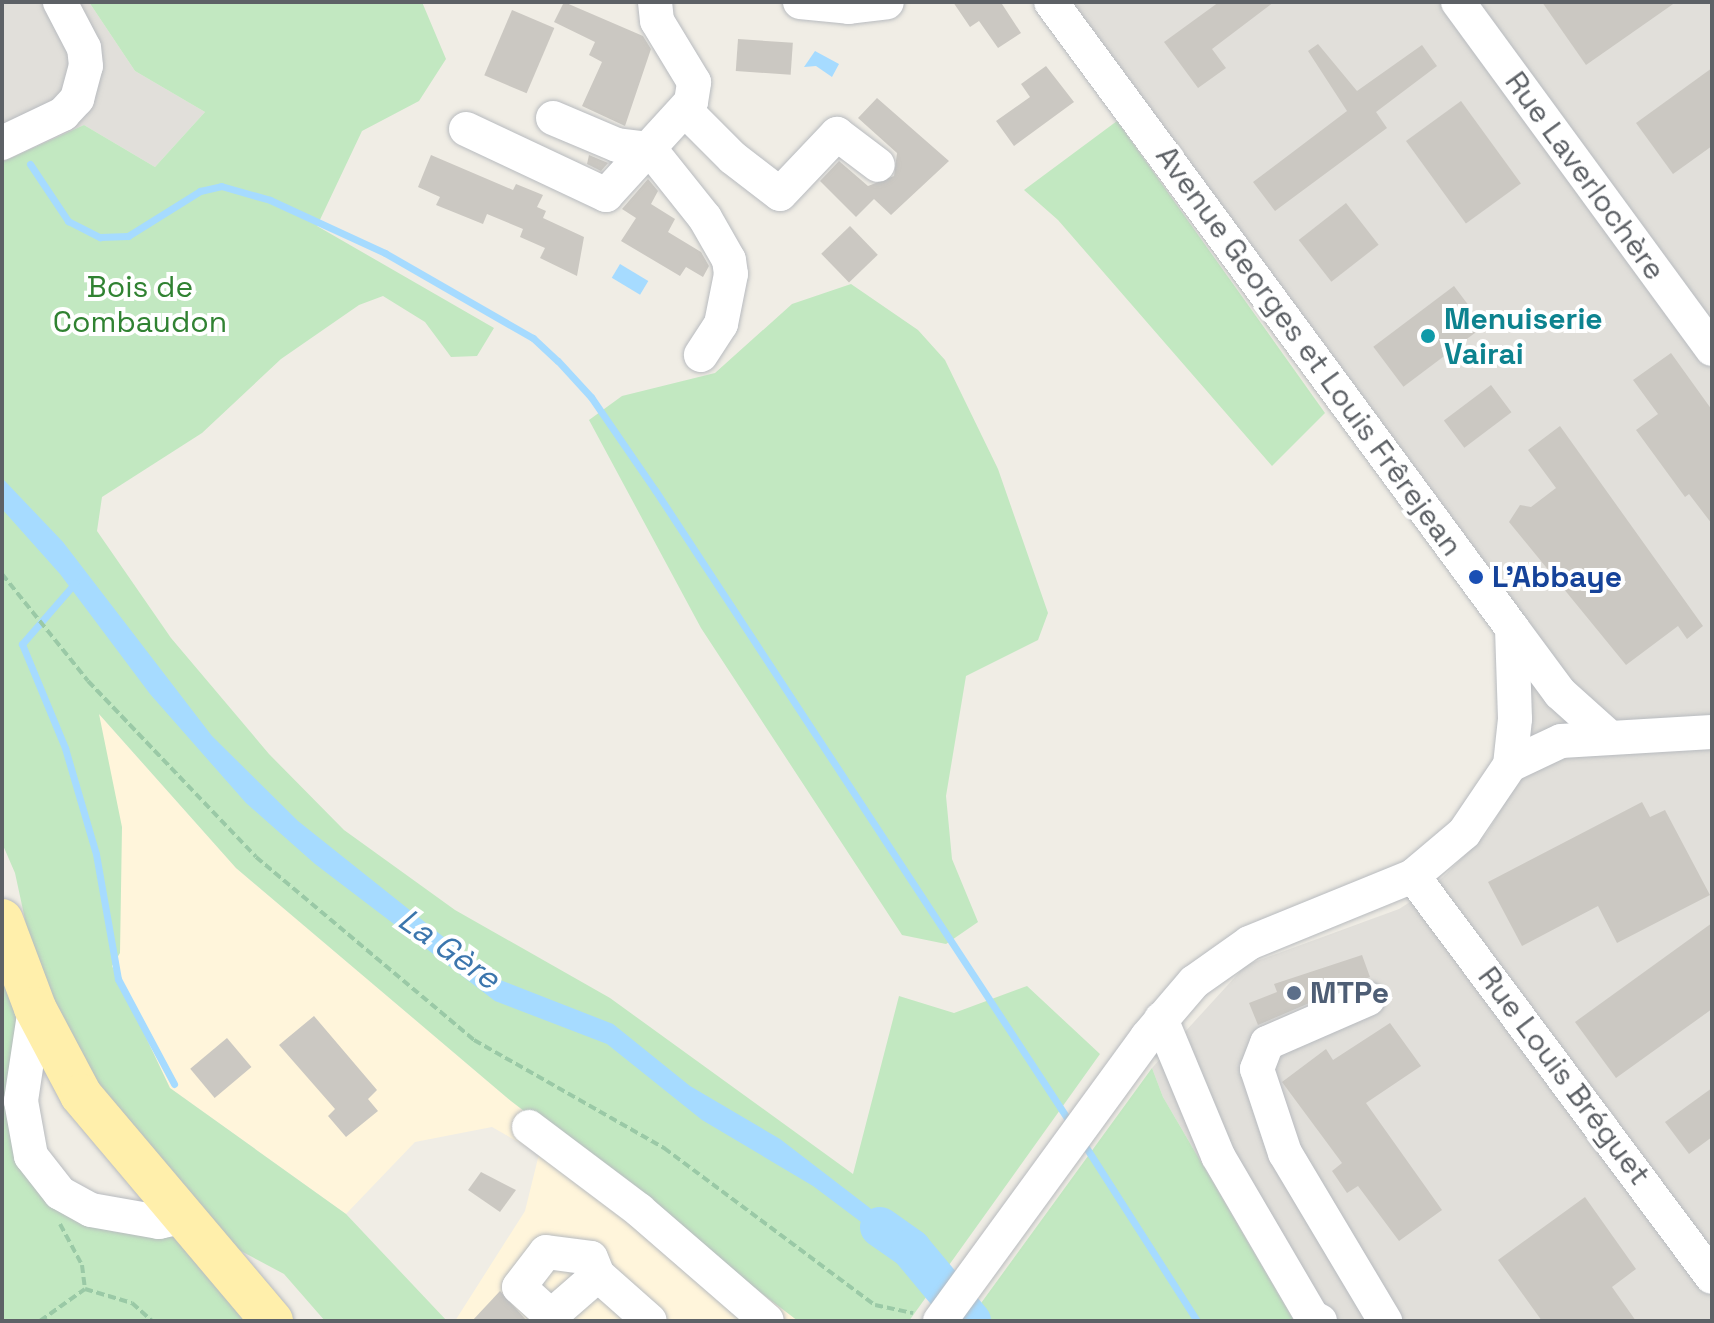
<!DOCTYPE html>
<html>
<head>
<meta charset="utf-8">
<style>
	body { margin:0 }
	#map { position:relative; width:1714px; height:1323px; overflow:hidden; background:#f0ede5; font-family:"Space Grotesk",sans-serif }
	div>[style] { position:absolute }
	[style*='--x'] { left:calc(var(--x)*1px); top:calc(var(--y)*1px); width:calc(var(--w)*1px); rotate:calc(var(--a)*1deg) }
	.commercial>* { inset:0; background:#fff5db }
	.industrial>* { inset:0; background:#e1dfda }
	.green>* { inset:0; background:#c2e8c1 }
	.water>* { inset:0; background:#a6dbff; transform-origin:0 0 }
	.stream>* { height:7px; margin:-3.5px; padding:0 3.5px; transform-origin:3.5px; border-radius:3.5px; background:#a6dbff }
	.river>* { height:40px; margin:-20px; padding:0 20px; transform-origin:20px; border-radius:20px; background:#a6dbff }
	.building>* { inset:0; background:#cbc8c2; transform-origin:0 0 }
	.path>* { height:4px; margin-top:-2px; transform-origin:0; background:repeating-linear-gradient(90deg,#9ac9a6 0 8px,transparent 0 12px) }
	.roads { filter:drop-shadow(0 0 2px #b8bbbf) drop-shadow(0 0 2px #b8bbbf) }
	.minor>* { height:34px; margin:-17px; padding:0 17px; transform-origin:17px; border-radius:17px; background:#fff }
	.major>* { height:42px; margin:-21px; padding:0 21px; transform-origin:21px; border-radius:21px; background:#ffefab }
	.dots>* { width:22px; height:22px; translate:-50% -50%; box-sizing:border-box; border:4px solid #fff; border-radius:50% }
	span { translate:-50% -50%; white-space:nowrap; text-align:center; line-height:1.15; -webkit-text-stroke:8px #fff; paint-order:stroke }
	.street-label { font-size:30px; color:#5d6166 }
	.park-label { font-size:30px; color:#308232 }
	.culture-label { font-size:30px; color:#0d838f; font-weight:700 }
	.left { translate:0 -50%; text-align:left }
	.transit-label { font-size:30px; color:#164399; font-weight:700 }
	.service-label { font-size:30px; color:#4e5e75; font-weight:700 }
	.water-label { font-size:32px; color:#3c76ad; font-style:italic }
	.frame { position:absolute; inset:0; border:4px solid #5d6166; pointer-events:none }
</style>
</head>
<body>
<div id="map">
	<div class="commercial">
		<i style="clip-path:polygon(98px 713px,236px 868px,511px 1101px,798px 1321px,455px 1321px,525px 1211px,539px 1154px,492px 1127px,415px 1142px,346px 1214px,170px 1088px,112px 966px)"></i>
	</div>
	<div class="industrial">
		<i style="clip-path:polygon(2px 2px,89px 2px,135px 71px,205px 112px,155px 167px,84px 125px,2px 162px)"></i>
		<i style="clip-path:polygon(1068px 2px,1712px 2px,1712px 1321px,1294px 1321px,1163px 1097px,1152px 1068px,1246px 965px,1399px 909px,1432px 888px,1487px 833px,1510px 794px,1522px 627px,1510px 596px)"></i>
	</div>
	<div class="green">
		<i style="clip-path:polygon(89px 2px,422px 2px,446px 59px,419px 101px,362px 131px,317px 226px,494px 328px,477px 356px,451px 357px,425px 322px,383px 296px,359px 305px,281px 359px,202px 433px,102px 497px,97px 531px,171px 638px,269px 754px,344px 830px,455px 910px,610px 998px,853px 1174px,899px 996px,954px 1013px,1027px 986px,1100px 1054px,909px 1321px,798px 1321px,511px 1101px,236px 868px,99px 714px,122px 827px,120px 953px,112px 966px,170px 1088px,346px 1214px,447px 1321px,325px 1321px,284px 1274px,226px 1243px,98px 1086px,34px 961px,15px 873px,2px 843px,2px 162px,84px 125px,155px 167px,205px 112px,135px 71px)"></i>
		<i style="clip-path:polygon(1117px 121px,1325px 413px,1272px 466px,1058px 220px,1024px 190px)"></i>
		<i style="clip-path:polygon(851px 284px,918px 330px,945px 360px,998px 469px,1048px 613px,1038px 640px,966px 676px,946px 796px,952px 859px,978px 922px,946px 944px,902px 935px,701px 628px,589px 420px,622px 396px,715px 373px,792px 304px)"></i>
		<i style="clip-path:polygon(2px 961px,27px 1025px,17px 1099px,82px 1221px,115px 1232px,183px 1235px,257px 1321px,2px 1321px)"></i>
		<i style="clip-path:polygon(1152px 1068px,1163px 1097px,1294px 1321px,968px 1321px)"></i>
	</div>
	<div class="water">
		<i style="clip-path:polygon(815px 51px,839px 64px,832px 77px,816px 66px,804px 67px)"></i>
		<i style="left:620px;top:264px;width:33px;height:16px;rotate:31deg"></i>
		<i style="clip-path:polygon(2px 478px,63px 542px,212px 736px,298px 821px,495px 978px,613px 1024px,690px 1086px,780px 1139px,926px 1251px,917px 1264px,813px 1186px,702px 1120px,607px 1044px,495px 1001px,315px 864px,246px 803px,150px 694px,60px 574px,2px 509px)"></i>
	</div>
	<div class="stream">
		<i style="--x:30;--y:164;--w:69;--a:56.3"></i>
		<i style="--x:68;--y:221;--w:36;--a:27"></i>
		<i style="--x:100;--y:237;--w:28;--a:-2"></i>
		<i style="--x:128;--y:236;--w:85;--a:-32"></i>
		<i style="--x:200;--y:191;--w:22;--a:-13"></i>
		<i style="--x:221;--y:186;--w:51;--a:15.9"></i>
		<i style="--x:270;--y:200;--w:127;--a:24.7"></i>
		<i style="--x:385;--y:253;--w:171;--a:29.9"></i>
		<i style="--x:533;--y:338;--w:34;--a:43"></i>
		<i style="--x:558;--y:361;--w:49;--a:47.5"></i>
		<i style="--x:591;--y:397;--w:113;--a:55.5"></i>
		<i style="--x:655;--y:490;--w:758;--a:56.73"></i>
		<i style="--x:75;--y:583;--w:81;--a:131"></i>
		<i style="--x:22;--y:644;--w:113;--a:67.5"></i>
		<i style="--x:65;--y:748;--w:110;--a:73.7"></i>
		<i style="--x:96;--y:854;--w:127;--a:80"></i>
		<i style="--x:118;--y:979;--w:119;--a:61.9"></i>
		<i style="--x:1082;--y:1141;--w:214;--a:57.4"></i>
	</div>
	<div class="river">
		<i style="--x:880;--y:1227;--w:38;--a:35"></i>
		<i style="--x:911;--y:1249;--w:94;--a:50.2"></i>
	</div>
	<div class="building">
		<i style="clip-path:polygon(564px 2px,643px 36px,651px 49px,625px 126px,582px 106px,602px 62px,589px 55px,595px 42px,554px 22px)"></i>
		<i style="clip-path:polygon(953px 2px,1005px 2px,1002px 4px,1021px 33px,998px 48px,979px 21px,970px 27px)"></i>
		<i style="clip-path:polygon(1219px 2px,1274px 2px,1212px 49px,1226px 68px,1198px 88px,1164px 42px)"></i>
		<i style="clip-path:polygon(1542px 2px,1676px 2px,1586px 65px)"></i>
		<i style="left:512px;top:10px;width:46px;height:71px;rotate:23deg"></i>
		<i style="left:738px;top:39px;width:55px;height:32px;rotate:4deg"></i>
		<i style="clip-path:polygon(1318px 44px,1357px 91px,1422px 45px,1437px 66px,1376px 112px,1387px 128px,1275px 211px,1253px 182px,1347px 111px,1308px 51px)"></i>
		<i style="clip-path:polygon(1046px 66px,1074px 102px,1014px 146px,996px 121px,1030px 97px,1021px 84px)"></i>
		<i style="clip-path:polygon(1712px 68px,1712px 146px,1673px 174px,1636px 123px)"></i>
		<i style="clip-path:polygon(877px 98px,949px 161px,891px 215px,874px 199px,856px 217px,820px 181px,839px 161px,868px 186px,894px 176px,897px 153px,858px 118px)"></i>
		<i style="left:1461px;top:101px;width:102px;height:68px;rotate:54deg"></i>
		<i style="clip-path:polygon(431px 155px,513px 190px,516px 184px,543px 195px,537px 207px,546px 211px,543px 218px,584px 237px,577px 276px,540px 258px,545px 248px,520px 237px,523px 229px,487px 214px,483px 224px,436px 205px,440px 197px,418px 187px)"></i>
		<i style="clip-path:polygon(589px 155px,608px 163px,601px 171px,587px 164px)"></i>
		<i style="clip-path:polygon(648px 179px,658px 191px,651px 204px,675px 219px,668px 232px,701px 252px,709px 266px,703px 277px,686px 267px,680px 276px,621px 241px,636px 218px,622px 209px)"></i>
		<i style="left:1346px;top:203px;width:53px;height:60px;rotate:52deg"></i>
		<i style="left:850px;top:226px;width:40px;height:40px;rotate:46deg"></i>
		<i style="left:1454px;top:286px;width:50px;height:101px;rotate:53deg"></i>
		<i style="clip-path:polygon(1671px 353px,1712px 410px,1712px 524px,1689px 494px,1685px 497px,1636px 430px,1658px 414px,1633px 380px)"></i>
		<i style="left:1491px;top:385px;width:34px;height:59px;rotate:53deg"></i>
		<i style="clip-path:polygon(1560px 426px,1703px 626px,1687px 639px,1678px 626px,1626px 665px,1509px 522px,1520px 505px,1531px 507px,1556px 488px,1528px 450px)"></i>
		<i style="clip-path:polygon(1642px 802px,1650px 817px,1665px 810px,1710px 895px,1617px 943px,1598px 906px,1522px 946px,1488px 882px)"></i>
		<i style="clip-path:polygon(1712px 923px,1712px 1009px,1616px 1078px,1575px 1022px)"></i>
		<i style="clip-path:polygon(1362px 955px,1370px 977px,1258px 1025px,1249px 1003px,1277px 992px,1274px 984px)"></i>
		<i style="clip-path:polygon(314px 1016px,377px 1090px,368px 1099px,378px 1111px,346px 1137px,328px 1116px,335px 1109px,279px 1045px)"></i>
		<i style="clip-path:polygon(1390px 1023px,1421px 1066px,1366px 1103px,1442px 1210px,1399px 1241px,1358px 1186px,1347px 1193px,1332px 1171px,1342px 1163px,1282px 1082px,1326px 1049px,1333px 1060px)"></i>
		<i style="left:227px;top:1038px;width:38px;height:48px;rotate:50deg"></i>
		<i style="clip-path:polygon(1712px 1088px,1712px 1137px,1689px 1154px,1665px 1122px)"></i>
		<i style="clip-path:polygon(481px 1172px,516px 1190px,500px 1212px,468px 1190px)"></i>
		<i style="clip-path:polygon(1585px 1197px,1636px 1269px,1612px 1287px,1636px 1321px,1542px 1321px,1498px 1260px)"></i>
		<i style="clip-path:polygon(500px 1291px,527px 1321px,472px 1321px)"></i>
	</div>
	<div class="path">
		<i style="--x:2;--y:574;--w:137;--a:51.2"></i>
		<i style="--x:88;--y:681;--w:243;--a:46.3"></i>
		<i style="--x:256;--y:857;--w:285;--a:40"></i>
		<i style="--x:474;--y:1040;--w:219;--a:29.6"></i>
		<i style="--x:664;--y:1148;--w:263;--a:36.7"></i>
		<i style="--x:875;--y:1305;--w:39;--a:12"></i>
		<i style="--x:60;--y:1224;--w:47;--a:61.8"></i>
		<i style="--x:82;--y:1265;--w:24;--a:83"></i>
		<i style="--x:40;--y:1321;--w:55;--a:-35.4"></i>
		<i style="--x:85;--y:1289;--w:49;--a:16.6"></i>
		<i style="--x:132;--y:1303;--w:27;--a:42"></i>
	</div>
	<div class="roads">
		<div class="minor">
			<i style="--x:800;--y:2;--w:49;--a:5.8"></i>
			<i style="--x:849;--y:7;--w:38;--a:-7"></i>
			<i style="--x:1458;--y:2;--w:430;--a:53.8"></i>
			<i style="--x:686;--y:111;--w:66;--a:45"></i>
			<i style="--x:733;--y:158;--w:59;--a:37.5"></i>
			<i style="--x:780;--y:194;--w:83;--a:-46.5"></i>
			<i style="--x:837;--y:134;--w:51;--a:37.1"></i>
			<i style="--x:553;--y:118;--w:69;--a:22.9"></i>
			<i style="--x:617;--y:145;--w:33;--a:7"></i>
			<i style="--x:650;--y:149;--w:88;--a:51.4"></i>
			<i style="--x:705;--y:218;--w:48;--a:60.3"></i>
			<i style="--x:729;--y:260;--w:14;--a:82"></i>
			<i style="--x:731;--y:274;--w:51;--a:101.3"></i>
			<i style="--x:721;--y:324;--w:37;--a:123"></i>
			<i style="--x:466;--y:129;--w:155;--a:25.2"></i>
			<i style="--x:606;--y:195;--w:126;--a:-47.6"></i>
			<i style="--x:691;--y:102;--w:20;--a:-81"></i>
			<i style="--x:694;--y:82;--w:71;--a:-121.2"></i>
			<i style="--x:657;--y:21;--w:19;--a:-96"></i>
			<i style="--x:2;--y:143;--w:68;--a:-25.4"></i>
			<i style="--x:63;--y:114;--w:21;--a:-47"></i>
			<i style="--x:77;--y:99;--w:34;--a:-75"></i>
			<i style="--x:86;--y:66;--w:18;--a:-96"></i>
			<i style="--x:84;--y:48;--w:52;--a:-117.6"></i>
			<i style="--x:1512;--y:628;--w:81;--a:53.6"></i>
			<i style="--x:1560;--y:693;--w:64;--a:41.9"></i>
			<i style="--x:1510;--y:765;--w:56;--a:-25.2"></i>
			<i style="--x:1561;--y:741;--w:151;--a:-3.4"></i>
			<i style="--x:1413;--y:876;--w:500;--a:53.29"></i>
			<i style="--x:1368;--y:999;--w:110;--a:156.5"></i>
			<i style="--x:1267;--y:1043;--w:28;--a:111"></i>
			<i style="--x:1257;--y:1069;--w:89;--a:71.6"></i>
			<i style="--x:1285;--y:1153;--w:196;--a:59.2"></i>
			<i style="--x:35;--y:1008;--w:94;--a:98.6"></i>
			<i style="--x:21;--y:1101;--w:56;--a:79.7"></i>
			<i style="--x:31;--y:1156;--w:47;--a:51.9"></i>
			<i style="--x:60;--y:1193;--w:35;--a:29"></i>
			<i style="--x:91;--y:1210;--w:69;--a:10"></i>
			<i style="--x:159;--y:1222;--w:23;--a:-13"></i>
			<i style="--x:1161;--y:1019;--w:148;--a:67.4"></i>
			<i style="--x:1218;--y:1156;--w:186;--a:59.7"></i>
			<i style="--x:1312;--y:1317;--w:9;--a:27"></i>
			<i style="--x:529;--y:1127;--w:138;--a:37"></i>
			<i style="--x:639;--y:1210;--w:169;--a:40.9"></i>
			<i style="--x:598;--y:1275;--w:62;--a:138.9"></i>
			<i style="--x:551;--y:1316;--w:43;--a:-137.8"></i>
			<i style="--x:519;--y:1287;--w:44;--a:-52.4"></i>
			<i style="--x:546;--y:1252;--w:45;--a:7.6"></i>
			<i style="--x:591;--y:1258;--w:18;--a:68"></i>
			<i style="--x:598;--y:1275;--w:69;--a:41.5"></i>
			<i style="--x:940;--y:1321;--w:351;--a:-53.9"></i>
			<i style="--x:1147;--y:1037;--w:72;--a:-49.5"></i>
			<i style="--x:1194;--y:982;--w:67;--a:-35.3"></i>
			<i style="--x:1249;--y:943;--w:177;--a:-22.2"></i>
			<i style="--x:1413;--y:876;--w:67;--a:-40.1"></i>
			<i style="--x:1464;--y:833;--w:82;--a:-55.9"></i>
			<i style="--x:1510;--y:765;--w:46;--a:-83.8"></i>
			<i style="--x:1515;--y:719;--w:91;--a:-91.9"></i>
			<i style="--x:1512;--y:628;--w:777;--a:-126.37"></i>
		</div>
		<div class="major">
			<i style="--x:2;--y:920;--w:94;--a:69.4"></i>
			<i style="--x:35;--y:1008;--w:98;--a:62.1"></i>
			<i style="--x:81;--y:1095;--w:296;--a:49.8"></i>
		</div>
	</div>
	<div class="dots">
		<i style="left:1428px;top:336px;background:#0f9aa8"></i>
		<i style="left:1476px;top:577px;background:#1a4fb4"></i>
		<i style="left:1294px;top:993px;background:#5c6f8a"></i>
	</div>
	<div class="street-label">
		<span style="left:1585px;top:176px;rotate:54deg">Rue Laverlochère</span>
		<span style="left:1309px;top:351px;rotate:54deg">Avenue Georges et Louis Frêrejean</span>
		<span style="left:1564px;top:1076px;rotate:53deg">Rue Louis Bréguet</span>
	</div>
	<div class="park-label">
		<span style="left:140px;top:304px">Bois de<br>Combaudon</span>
	</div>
	<div class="culture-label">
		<span class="left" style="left:1444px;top:336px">Menuiserie<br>Vairai</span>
	</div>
	<div class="transit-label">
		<span class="left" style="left:1492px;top:577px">L'Abbaye</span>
	</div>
	<div class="service-label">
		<span class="left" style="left:1310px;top:993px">MTPe</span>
	</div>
	<div class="water-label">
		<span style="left:449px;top:949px;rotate:35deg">La Gère</span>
	</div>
	<div class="frame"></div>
</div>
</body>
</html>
